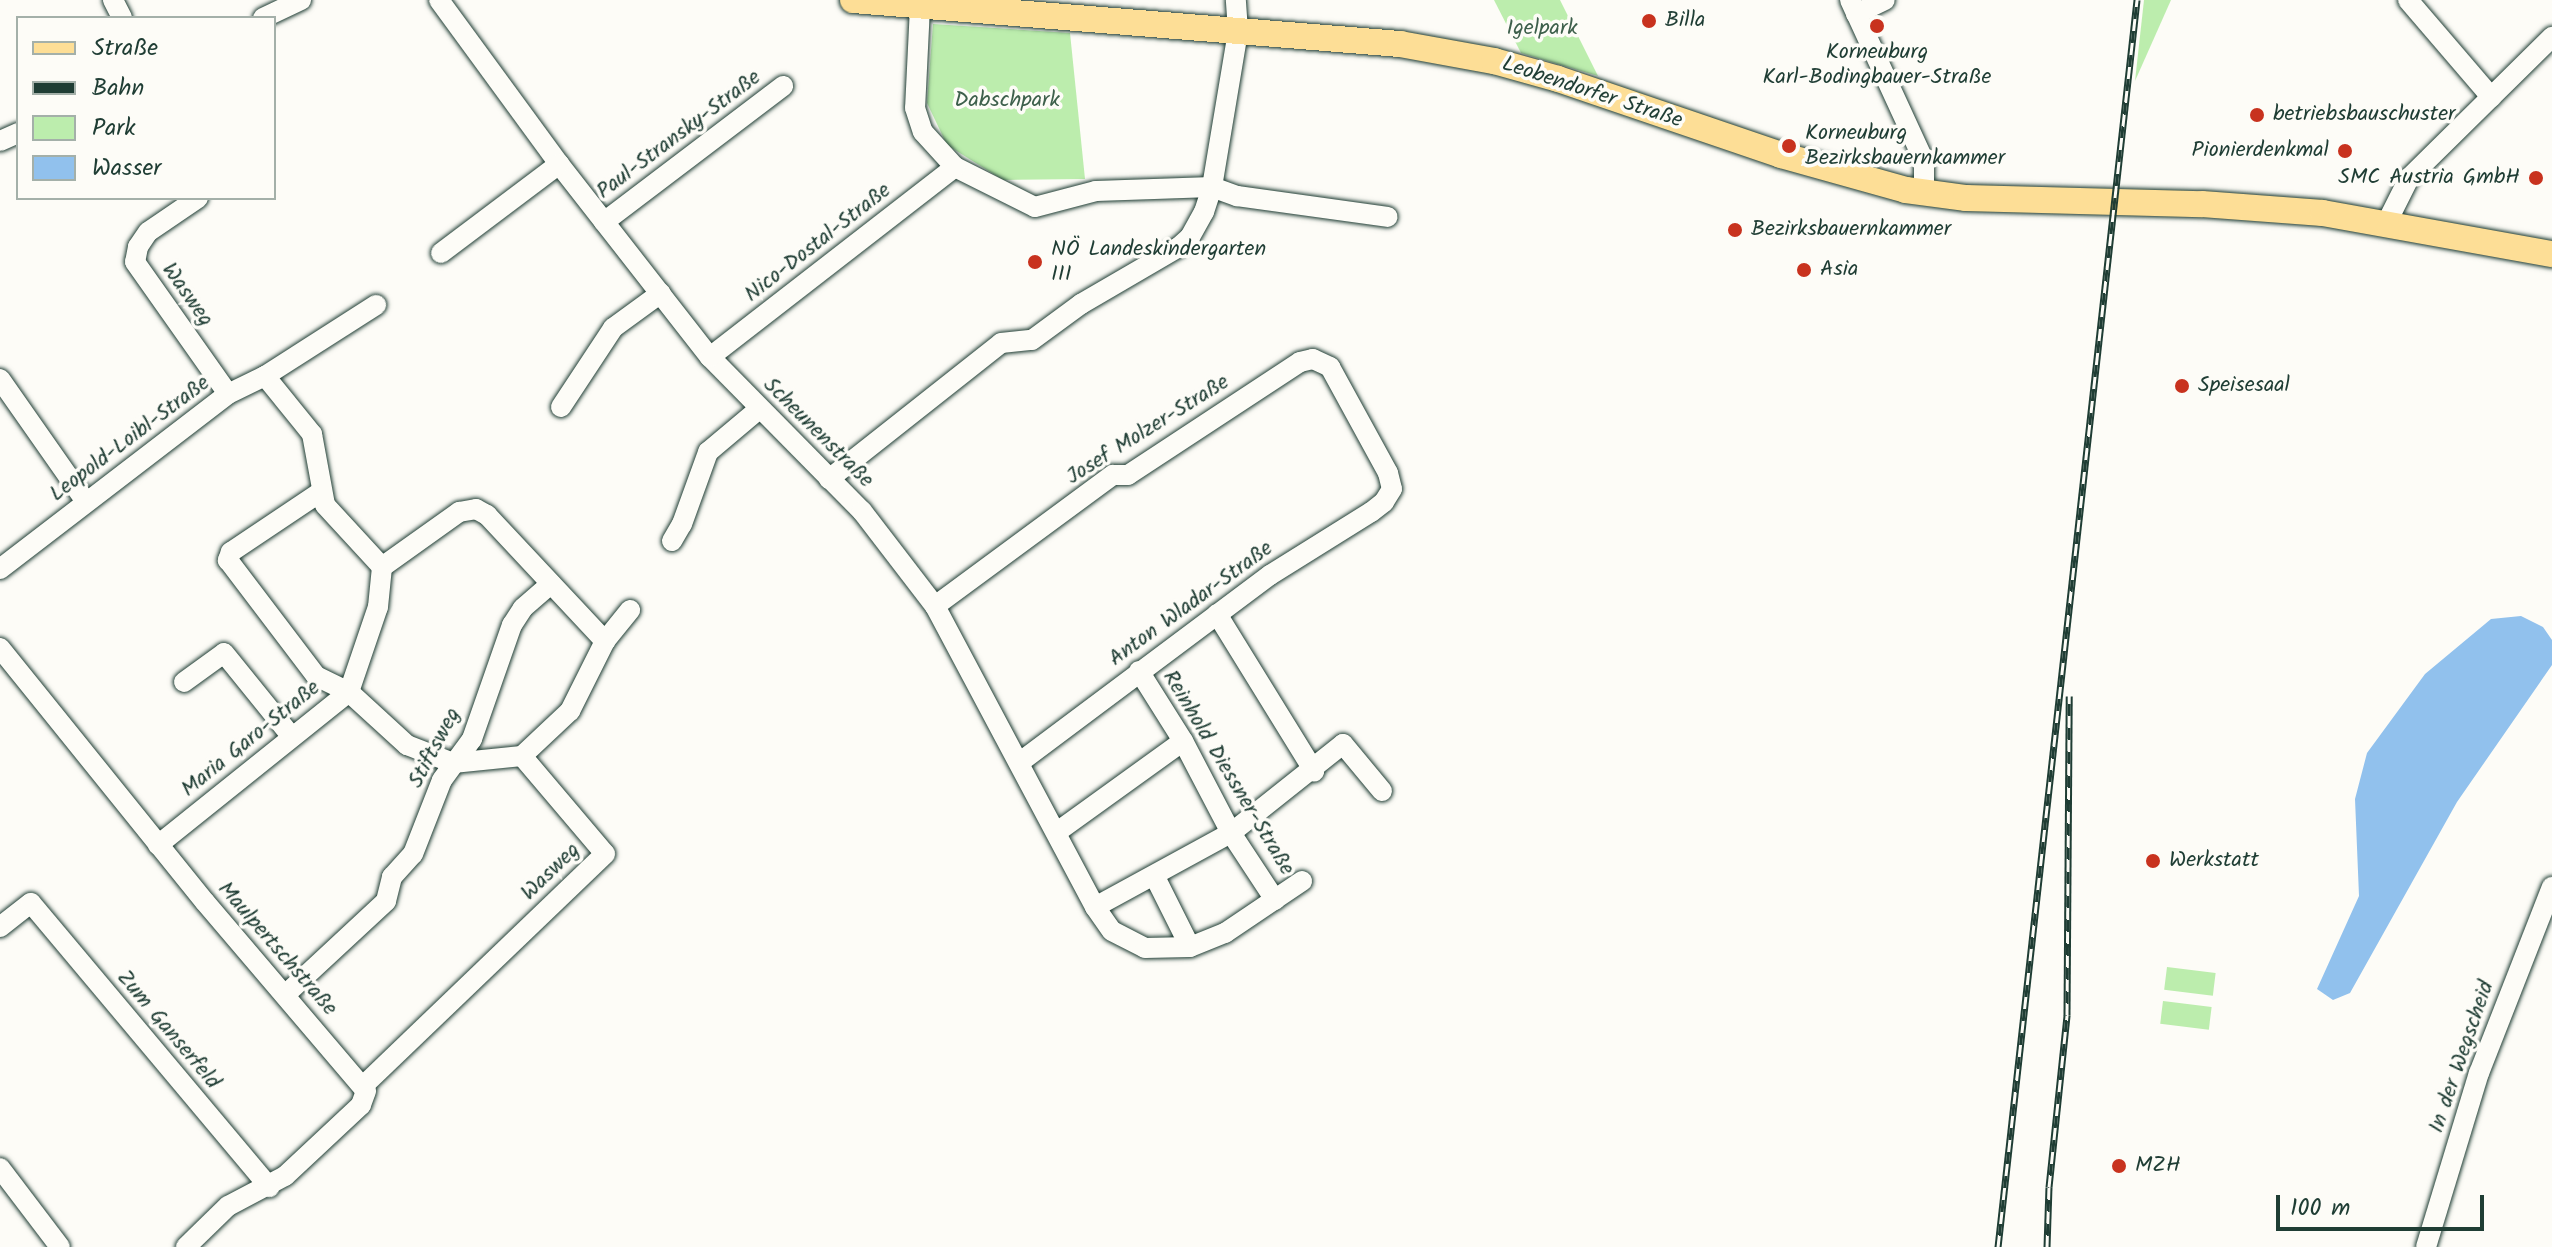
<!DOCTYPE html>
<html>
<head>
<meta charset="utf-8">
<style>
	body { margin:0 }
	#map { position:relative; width:2552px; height:1247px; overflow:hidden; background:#fdfcf7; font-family:Kalam,sans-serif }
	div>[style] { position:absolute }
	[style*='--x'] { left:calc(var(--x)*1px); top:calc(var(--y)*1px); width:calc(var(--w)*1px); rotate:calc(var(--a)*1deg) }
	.green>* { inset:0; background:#bcedad; transform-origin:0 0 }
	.water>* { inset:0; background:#91c1ed }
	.roads { filter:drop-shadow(0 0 2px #1f3d34) drop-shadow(0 0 2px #1f3d34) }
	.minor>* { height:20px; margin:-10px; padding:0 10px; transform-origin:10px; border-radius:10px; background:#fdfcf7 }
	.major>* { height:26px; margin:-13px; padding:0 13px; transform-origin:13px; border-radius:13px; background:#fdde96 }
	.rail>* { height:7px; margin-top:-3.5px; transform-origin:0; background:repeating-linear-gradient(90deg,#fdfcf7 0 12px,#1f3d34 0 24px); box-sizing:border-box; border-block:2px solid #1f3d34 }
	.dots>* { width:22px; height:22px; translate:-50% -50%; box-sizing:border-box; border:4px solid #fdfcf7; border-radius:50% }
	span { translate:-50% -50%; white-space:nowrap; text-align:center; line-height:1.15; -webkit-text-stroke:7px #fdfcf7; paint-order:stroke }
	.poi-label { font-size:22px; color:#1f3d34 }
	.left { translate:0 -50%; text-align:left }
	.right { translate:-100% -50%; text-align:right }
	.park-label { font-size:22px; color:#3e604c }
	.street-label { font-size:22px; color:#1f3d34 }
	.legend { position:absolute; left:16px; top:16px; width:260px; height:184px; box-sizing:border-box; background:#fdfcf7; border:2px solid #a4b0a9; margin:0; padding:10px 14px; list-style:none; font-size:24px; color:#1f3d34 }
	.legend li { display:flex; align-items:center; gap:16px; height:40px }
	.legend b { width:40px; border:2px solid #a4b0a9 }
	.scale { position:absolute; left:2276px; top:1195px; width:208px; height:36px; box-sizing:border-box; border:4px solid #1f3d34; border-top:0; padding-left:10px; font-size:24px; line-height:28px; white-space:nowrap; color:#1f3d34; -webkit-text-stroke:6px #fdfcf7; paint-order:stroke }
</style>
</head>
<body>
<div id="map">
	<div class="green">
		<i style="clip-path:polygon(1494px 0,1560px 0,1598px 76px,1521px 53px)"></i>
		<i style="clip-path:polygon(2144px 0,2171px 0,2135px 81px)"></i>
		<i style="clip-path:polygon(933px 24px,1070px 33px,1085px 179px,1003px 180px,947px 145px,927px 103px)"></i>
		<i style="left:2167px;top:967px;width:49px;height:23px;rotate:7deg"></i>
		<i style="left:2163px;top:1001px;width:49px;height:23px;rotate:7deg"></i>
	</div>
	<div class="water">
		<i style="clip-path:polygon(2521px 616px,2543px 627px,2552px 640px,2552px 665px,2457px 802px,2350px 993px,2333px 1000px,2317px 989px,2359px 896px,2355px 799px,2367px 753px,2425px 674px,2491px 619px)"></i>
	</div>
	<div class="roads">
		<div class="minor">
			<i style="--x:113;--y:0;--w:20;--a:63"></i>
			<i style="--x:439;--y:0;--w:203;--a:53.8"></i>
			<i style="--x:559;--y:164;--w:245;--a:52"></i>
			<i style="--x:710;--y:357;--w:216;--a:45.4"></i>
			<i style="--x:862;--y:511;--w:120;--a:52.5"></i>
			<i style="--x:935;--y:606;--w:341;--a:62"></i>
			<i style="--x:1095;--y:907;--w:29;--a:55"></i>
			<i style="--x:1112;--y:931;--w:37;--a:27"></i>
			<i style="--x:1145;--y:948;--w:45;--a:-1.3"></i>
			<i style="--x:1190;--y:947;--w:38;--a:-22"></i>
			<i style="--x:1225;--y:933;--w:93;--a:-34"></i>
			<i style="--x:1850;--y:0;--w:177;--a:65.3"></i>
			<i style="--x:1924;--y:161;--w:33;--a:90"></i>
			<i style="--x:2408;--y:0;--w:128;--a:49.4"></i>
			<i style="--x:920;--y:7;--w:101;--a:92.8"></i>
			<i style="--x:915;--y:108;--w:25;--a:72"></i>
			<i style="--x:923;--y:132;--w:47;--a:47.6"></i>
			<i style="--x:955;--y:167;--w:89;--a:26.6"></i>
			<i style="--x:1035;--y:207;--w:63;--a:-14.7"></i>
			<i style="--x:1096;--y:191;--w:116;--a:-2"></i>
			<i style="--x:1212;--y:187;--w:27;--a:20"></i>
			<i style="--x:1237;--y:196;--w:152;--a:7.9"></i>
			<i style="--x:1856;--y:14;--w:32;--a:-26"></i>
			<i style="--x:263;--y:18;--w:42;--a:-25.3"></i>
			<i style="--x:0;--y:141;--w:20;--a:-24"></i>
			<i style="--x:198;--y:198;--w:60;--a:145.8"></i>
			<i style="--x:148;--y:232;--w:18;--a:124"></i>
			<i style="--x:138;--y:247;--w:15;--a:101"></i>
			<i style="--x:135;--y:262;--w:161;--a:54.8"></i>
			<i style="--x:604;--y:222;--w:225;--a:-37.2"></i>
			<i style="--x:2387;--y:222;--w:49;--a:-63.4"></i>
			<i style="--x:2409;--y:178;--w:201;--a:-44.6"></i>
			<i style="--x:441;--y:253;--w:148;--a:-37"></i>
			<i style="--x:710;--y:357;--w:310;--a:-37.8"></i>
			<i style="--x:265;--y:376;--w:75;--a:51"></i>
			<i style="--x:312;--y:434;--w:72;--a:79.6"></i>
			<i style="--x:325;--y:505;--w:84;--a:47.4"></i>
			<i style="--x:0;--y:379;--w:150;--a:55"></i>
			<i style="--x:561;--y:407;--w:95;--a:-56.6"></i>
			<i style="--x:613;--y:328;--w:59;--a:-36.1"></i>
			<i style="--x:829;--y:479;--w:219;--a:-38.3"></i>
			<i style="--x:1001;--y:343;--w:31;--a:-6"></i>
			<i style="--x:1032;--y:340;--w:61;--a:-36.3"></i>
			<i style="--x:1081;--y:304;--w:113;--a:-30.2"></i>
			<i style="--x:1179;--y:247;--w:15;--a:-42"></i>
			<i style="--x:1190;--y:237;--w:29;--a:-61"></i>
			<i style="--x:1204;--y:212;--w:26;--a:-72"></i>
			<i style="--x:1212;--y:187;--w:158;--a:-80.5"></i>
			<i style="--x:1238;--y:31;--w:31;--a:-94"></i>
			<i style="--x:322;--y:491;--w:110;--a:146.2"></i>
			<i style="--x:231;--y:552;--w:9;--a:111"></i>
			<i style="--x:228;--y:560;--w:146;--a:52.8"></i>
			<i style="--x:316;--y:676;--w:37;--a:26"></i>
			<i style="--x:349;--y:692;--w:79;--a:42.4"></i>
			<i style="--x:407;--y:745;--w:49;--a:21.4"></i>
			<i style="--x:453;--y:763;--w:69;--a:-5.8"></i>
			<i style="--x:522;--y:756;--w:128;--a:49.7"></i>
			<i style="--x:605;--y:854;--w:334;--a:136.2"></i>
			<i style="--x:672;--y:541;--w:20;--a:-60"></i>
			<i style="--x:682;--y:524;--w:77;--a:-70.1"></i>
			<i style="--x:708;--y:452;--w:67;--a:-40.1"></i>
			<i style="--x:382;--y:567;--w:95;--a:-35.5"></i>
			<i style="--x:459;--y:512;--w:17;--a:-10"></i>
			<i style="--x:476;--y:509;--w:13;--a:29"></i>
			<i style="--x:487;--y:515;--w:173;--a:46.9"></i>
			<i style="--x:0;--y:569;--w:287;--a:-37.5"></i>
			<i style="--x:228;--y:394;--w:41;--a:-25.9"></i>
			<i style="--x:265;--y:376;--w:132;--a:-32.6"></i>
			<i style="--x:935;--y:606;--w:221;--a:-36.4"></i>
			<i style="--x:1113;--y:475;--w:15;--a:0"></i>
			<i style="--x:1128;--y:475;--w:206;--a:-33.3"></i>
			<i style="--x:1300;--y:362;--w:13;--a:-13"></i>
			<i style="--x:1313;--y:359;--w:19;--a:25"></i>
			<i style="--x:1330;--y:367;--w:121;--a:61.3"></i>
			<i style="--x:1388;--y:473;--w:16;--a:76"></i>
			<i style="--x:1392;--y:489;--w:15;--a:122"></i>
			<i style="--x:1384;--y:502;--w:16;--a:142"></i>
			<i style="--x:1371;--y:512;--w:119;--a:148"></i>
			<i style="--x:1270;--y:575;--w:312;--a:143.2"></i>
			<i style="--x:1217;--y:614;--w:185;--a:58.3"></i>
			<i style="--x:0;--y:648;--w:326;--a:51.1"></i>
			<i style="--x:205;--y:902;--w:248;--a:49.6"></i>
			<i style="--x:366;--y:1091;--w:15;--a:110"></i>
			<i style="--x:361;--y:1105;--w:104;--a:136.9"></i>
			<i style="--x:285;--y:1176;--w:64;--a:152.2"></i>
			<i style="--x:228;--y:1206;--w:59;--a:135.7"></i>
			<i style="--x:1139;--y:671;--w:83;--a:57.8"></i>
			<i style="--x:1183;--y:741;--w:104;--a:62.4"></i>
			<i style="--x:1231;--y:833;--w:80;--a:56.7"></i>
			<i style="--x:184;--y:682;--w:49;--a:-35.9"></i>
			<i style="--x:224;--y:653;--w:108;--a:51"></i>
			<i style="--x:522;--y:756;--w:66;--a:-43.2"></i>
			<i style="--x:570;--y:711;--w:78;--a:-63.4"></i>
			<i style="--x:605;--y:641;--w:40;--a:-51"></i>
			<i style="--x:1057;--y:832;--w:155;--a:-35.8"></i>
			<i style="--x:158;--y:845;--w:245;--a:-38.7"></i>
			<i style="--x:349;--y:692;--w:90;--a:-71.2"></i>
			<i style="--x:378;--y:607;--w:40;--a:-84.3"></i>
			<i style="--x:1155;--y:877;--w:78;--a:63.4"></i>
			<i style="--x:1095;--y:907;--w:155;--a:-28.6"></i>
			<i style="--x:1231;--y:833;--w:143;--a:-38.5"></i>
			<i style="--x:1343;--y:744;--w:61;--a:50.3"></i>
			<i style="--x:0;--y:927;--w:39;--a:-38"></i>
			<i style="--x:31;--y:903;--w:371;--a:50"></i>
			<i style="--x:285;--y:995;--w:138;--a:-42.9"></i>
			<i style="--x:386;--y:901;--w:25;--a:-76"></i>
			<i style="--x:392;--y:877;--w:31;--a:-48"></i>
			<i style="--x:413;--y:854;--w:79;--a:-68.6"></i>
			<i style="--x:442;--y:780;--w:51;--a:-53.8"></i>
			<i style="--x:472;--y:739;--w:121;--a:-70.7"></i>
			<i style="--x:512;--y:625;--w:20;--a:-57"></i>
			<i style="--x:523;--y:608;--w:37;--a:-41"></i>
			<i style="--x:0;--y:1168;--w:99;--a:52.8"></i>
			<i style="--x:2426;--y:1247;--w:182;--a:-73.1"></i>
			<i style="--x:2479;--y:1073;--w:200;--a:-68.6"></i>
		</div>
		<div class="major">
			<i style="--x:853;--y:0;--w:549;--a:4.6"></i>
			<i style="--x:1400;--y:44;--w:96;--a:10.3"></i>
			<i style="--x:1494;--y:61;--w:66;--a:15.7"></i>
			<i style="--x:1558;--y:79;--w:236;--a:18.8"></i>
			<i style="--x:1781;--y:155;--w:130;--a:15.6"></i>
			<i style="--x:1906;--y:190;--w:61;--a:7.6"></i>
			<i style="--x:1966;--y:198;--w:236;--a:1.5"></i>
			<i style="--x:2202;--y:204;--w:121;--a:4.3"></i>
			<i style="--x:2323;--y:213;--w:233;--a:10.2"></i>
		</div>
	</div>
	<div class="rail">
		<i style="--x:1998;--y:1247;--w:1255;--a:-83.64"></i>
		<i style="--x:2047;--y:1247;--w:60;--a:-88.1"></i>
		<i style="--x:2049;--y:1187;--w:173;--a:-84"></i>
		<i style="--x:2067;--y:1015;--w:319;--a:-89.6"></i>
	</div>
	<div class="dots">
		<i style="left:1649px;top:21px;background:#c8321e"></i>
		<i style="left:1877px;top:26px;background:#c8321e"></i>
		<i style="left:2257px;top:115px;background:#c8321e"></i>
		<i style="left:1789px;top:146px;background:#c8321e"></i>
		<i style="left:2345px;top:151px;background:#c8321e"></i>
		<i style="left:2536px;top:178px;background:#c8321e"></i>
		<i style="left:1735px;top:230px;background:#c8321e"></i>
		<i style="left:1035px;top:262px;background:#c8321e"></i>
		<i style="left:1804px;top:270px;background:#c8321e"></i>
		<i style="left:2182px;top:386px;background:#c8321e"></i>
		<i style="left:2153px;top:861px;background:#c8321e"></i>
		<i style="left:2119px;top:1166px;background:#c8321e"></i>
	</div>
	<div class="poi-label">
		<span class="left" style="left:1665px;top:21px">Billa</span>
		<span style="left:1877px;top:65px">Korneuburg<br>Karl-Bodingbauer-Straße</span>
		<span class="left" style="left:2273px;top:115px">betriebsbauschuster</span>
		<span class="left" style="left:1805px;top:146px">Korneuburg<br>Bezirksbauernkammer</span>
		<span class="right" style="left:2329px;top:151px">Pionierdenkmal</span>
		<span class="right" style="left:2520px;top:178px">SMC Austria GmbH</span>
		<span class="left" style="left:1751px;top:230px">Bezirksbauernkammer</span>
		<span class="left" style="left:1051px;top:262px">NÖ Landeskindergarten<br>III</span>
		<span class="left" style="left:1820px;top:270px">Asia</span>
		<span class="left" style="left:2198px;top:386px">Speisesaal</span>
		<span class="left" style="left:2169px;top:861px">Werkstatt</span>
		<span class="left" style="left:2135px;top:1166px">MZH</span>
	</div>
	<div class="park-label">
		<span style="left:1542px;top:29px">Igelpark</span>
		<span style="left:1007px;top:101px">Dabschpark</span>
	</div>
	<div class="street-label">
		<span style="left:1592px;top:93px;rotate:18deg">Leobendorfer Straße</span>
		<span style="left:679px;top:135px;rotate:-37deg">Paul-Stransky-Straße</span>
		<span style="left:818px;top:243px;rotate:-38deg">Nico-Dostal-Straße</span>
		<span style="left:187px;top:295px;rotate:55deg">Wasweg</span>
		<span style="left:1148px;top:430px;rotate:-32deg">Josef Molzer-Straße</span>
		<span style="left:818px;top:433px;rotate:45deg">Scheunenstraße</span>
		<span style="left:130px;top:439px;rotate:-37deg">Leopold-Loibl-Straße</span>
		<span style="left:1191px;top:604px;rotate:-36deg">Anton Wladar-Straße</span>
		<span style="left:251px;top:739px;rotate:-39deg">Maria Garo-Straße</span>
		<span style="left:435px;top:748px;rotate:-62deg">Stiftsweg</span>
		<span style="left:1228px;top:773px;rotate:59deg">Reinhold Diessner-Straße</span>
		<span style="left:551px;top:872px;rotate:-44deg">Wasweg</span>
		<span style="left:277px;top:949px;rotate:49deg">Maulpertschstraße</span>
		<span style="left:168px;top:1030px;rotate:50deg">Zum Ganserfeld</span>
		<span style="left:2462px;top:1057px;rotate:-71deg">In der Wegscheid</span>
	</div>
	<ul class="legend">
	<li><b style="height:10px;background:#fdde96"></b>Straße</li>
	<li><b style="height:10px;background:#1f3d34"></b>Bahn</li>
	<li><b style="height:22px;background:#bcedad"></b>Park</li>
	<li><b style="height:22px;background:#91c1ed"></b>Wasser</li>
	</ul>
	<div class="scale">100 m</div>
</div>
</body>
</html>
